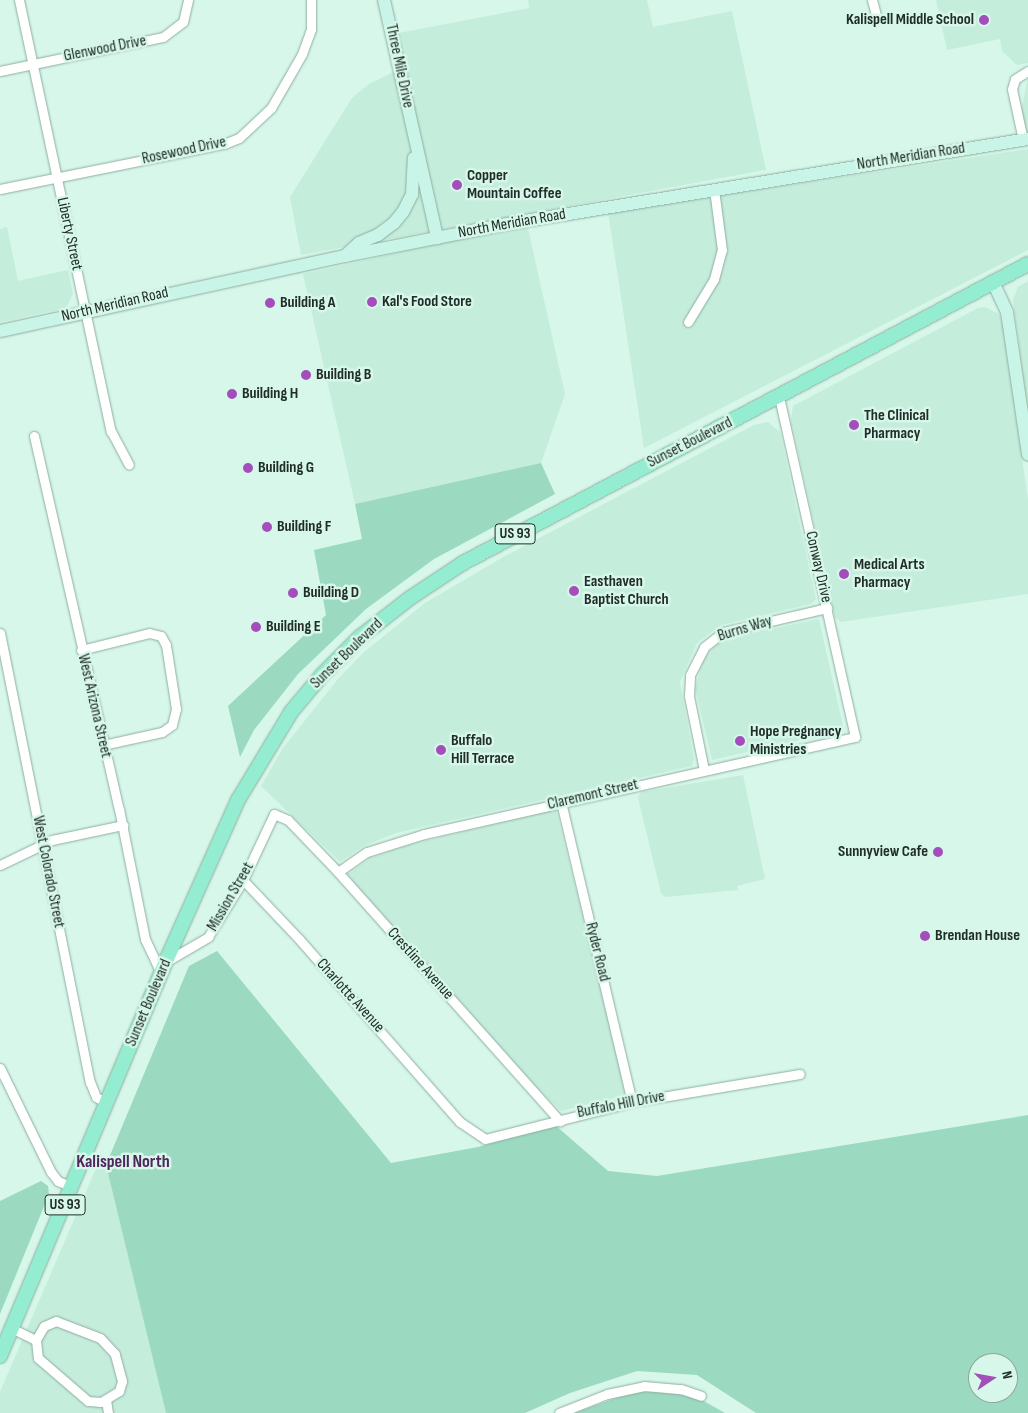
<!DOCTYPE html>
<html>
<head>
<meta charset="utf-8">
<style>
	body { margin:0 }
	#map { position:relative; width:1028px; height:1413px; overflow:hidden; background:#d6f7e9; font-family:"Sofia Sans Condensed",sans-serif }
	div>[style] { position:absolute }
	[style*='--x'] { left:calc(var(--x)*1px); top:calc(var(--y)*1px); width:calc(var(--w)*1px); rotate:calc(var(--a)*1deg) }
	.built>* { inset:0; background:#c5eddc }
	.green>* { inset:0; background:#9bd9c1 }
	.roads { filter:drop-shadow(0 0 1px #8eada0) drop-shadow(0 0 1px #8eada0) }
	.street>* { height:9px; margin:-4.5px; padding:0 4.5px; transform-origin:4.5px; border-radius:4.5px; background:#fff }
	.secondary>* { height:12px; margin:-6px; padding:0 6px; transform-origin:6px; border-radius:6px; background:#c9f5e8 }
	.primary>* { height:14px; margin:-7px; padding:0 7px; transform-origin:7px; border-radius:7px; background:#94ecd1 }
	.dots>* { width:14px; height:14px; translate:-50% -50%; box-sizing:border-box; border:2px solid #d6f7e9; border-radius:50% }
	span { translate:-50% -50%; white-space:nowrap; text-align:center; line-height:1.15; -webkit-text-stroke:5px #d6f7e9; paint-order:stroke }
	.shield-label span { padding:1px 4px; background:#d6f7e9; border:1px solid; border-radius:4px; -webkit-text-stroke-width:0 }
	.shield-label { font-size:15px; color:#212d28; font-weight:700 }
	.poi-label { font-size:16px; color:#212d28; font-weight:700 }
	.right { translate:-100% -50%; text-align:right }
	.left { translate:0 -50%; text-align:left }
	.street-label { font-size:16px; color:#212d28 }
	.neighbourhood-label { font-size:18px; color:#4f255a; font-weight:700 }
	.north { position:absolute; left:968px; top:1353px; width:50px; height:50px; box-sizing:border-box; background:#d6f7e9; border:1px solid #8ea69c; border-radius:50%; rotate:78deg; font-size:14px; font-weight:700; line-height:20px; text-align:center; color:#212d28 }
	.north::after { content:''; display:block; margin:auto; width:18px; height:22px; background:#a44ebc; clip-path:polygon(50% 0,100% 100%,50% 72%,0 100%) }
</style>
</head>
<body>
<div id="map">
	<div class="built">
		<i style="clip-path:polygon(528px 0,647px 0,653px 27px,732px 11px,766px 170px,301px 255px,290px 197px,352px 98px,369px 84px,395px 71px,388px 35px,529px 8px)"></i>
		<i style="clip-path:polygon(936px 0,1028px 0,1028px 63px,1017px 65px,1002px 51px,1000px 39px,947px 50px)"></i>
		<i style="clip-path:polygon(1028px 77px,1028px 135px,1016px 137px)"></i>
		<i style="clip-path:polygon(1028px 149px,1028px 250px,644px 448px,608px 212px)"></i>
		<i style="clip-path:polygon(527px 224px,565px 394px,541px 463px,355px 504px,303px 274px)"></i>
		<i style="clip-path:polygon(7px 227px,18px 281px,68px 270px,73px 294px,66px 308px,0 322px,0 229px)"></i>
		<i style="clip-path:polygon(1028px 281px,1028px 411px,1013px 300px,1018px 287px)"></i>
		<i style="clip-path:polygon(985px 307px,999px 314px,1004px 329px,1028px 500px,1028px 594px,841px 622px,835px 617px,791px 420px,793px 406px,978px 308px)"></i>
		<i style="clip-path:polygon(768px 422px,780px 432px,816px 599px,811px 604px,721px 625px,697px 643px,680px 682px,694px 759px,692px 766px,396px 833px,364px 846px,340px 862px,261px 786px,283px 748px,338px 679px,364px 652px,425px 603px,505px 556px,754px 425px)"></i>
		<i style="clip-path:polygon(819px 619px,844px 730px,712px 760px,695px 688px,704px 658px,716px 645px,728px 638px)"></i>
		<i style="clip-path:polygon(743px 775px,765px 879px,737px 886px,738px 890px,665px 897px,661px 893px,638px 798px,641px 792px)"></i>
		<i style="clip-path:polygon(556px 809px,627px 1095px,561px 1111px,530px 1081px,358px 889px,348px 874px,370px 858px,400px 847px)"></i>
		<i style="clip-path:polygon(106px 1165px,166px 1413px,0 1413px,0 1392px,97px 1166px)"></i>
	</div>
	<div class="green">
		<i style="clip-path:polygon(541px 463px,555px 494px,434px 559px,366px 609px,298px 674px,254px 730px,240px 757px,228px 706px,326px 615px,314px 550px,362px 539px,355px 504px)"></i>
		<i style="clip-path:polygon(evenodd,217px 951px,391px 1163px,478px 1147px,555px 1125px,608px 1171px,657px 1176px,1028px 1115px,1028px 1413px,756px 1413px,697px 1375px,637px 1371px,570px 1393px,525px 1413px,166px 1413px,106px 1165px,189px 966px,217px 951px,978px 1363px,1008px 1363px,1008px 1393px,978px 1393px,978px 1363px)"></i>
		<i style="clip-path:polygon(41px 1181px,48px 1186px,49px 1194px,0 1314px,0 1201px)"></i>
		<i style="clip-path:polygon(633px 1392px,668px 1392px,700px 1399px,725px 1413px,574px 1413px)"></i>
	</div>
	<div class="roads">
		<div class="street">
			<i style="--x:19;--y:0;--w:441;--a:78"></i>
			<i style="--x:111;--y:431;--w:38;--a:62"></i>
			<i style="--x:872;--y:0;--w:20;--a:75"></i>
			<i style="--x:0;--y:71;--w:167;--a:-11.8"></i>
			<i style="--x:163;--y:37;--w:25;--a:-37"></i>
			<i style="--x:183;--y:22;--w:23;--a:-77"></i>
			<i style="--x:1023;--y:140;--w:52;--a:-102.2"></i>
			<i style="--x:1012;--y:89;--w:10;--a:-73"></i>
			<i style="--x:1015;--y:79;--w:15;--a:-32"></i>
			<i style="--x:0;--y:189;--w:228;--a:-11.4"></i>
			<i style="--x:224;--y:144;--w:16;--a:-22"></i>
			<i style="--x:239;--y:138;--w:44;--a:-43.2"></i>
			<i style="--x:271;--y:108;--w:62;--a:-60.1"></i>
			<i style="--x:302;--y:54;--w:27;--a:-70"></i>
			<i style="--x:311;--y:29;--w:29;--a:-90"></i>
			<i style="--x:688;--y:322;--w:50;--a:-58.8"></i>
			<i style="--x:714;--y:279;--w:30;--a:-75"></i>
			<i style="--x:722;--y:250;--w:62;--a:-97.5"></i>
			<i style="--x:34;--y:436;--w:383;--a:77.2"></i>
			<i style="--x:119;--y:809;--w:133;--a:78.7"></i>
			<i style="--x:145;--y:939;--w:38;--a:65"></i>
			<i style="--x:0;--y:633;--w:458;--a:78.7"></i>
			<i style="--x:90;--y:1082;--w:16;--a:68"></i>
			<i style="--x:96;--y:1097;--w:13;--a:29"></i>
			<i style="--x:81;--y:650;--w:70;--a:-14"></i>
			<i style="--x:149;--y:633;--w:12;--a:14"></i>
			<i style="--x:161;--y:636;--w:10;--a:61"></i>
			<i style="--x:166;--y:645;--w:65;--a:81.1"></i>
			<i style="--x:176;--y:709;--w:16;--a:104"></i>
			<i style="--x:172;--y:725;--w:12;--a:145"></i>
			<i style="--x:162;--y:732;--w:60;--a:167.6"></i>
			<i style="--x:704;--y:770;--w:76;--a:-101.5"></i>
			<i style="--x:689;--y:696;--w:21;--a:-87"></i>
			<i style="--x:690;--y:675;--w:31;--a:-63"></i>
			<i style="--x:704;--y:647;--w:24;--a:-38"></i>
			<i style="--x:723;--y:632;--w:107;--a:-13"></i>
			<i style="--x:561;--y:802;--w:308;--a:76.7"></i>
			<i style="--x:0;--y:865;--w:58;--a:-25.7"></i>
			<i style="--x:52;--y:840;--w:73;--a:-11.9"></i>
			<i style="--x:338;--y:872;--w:35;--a:-35"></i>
			<i style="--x:367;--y:852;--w:60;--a:-17.5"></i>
			<i style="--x:424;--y:834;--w:442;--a:-12.7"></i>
			<i style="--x:855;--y:737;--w:348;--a:-102.6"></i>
			<i style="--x:243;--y:880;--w:81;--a:46.5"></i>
			<i style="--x:299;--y:939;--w:244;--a:48.7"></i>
			<i style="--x:460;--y:1122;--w:30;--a:34"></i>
			<i style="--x:485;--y:1139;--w:152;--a:-14.1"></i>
			<i style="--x:632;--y:1102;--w:170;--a:-9.5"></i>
			<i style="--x:167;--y:961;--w:48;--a:-30.3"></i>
			<i style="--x:208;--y:937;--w:67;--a:-58.4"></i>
			<i style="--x:243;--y:880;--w:73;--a:-64.8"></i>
			<i style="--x:274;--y:814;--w:15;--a:23"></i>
			<i style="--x:288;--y:820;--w:72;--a:46.1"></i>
			<i style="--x:338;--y:872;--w:334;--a:48.3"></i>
			<i style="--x:0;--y:1068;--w:116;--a:63.9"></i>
			<i style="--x:51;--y:1172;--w:11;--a:52"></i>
			<i style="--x:58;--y:1181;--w:15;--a:23"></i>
			<i style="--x:11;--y:1328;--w:28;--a:26"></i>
			<i style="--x:36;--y:1340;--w:18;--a:84"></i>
			<i style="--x:38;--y:1358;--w:66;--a:40.7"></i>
			<i style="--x:88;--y:1401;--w:13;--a:4"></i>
			<i style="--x:101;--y:1402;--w:21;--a:-31"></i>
			<i style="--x:119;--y:1391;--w:10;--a:-73"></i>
			<i style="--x:122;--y:1381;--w:28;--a:-105"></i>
			<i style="--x:115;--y:1354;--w:22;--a:-133"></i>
			<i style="--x:100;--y:1338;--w:47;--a:-158.9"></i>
			<i style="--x:56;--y:1321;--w:13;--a:157"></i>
			<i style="--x:44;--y:1326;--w:16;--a:120"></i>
			<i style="--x:106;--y:1400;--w:13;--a:81"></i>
			<i style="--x:559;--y:1413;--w:52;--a:-21.6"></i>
			<i style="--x:607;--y:1394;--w:38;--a:-12"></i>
			<i style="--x:644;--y:1386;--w:37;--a:5"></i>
			<i style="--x:681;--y:1389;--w:21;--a:19"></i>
		</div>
		<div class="secondary">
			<i style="--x:384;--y:0;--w:244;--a:77.4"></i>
			<i style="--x:345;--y:256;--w:19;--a:-43"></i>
			<i style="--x:359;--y:243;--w:21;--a:-23"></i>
			<i style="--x:378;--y:235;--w:20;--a:-37"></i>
			<i style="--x:394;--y:223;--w:14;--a:-51"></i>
			<i style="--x:403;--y:212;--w:20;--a:-63"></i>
			<i style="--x:412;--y:194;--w:36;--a:-87"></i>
			<i style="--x:993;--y:282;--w:33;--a:65"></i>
			<i style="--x:1007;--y:312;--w:144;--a:81.6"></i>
			<i style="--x:0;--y:331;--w:353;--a:-12.3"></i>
			<i style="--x:345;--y:256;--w:165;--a:-11.2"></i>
			<i style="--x:507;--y:224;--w:528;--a:-9.27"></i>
		</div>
		<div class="primary">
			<i style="--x:0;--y:1356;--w:428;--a:-67.2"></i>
			<i style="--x:166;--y:961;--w:176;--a:-65.9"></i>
			<i style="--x:238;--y:800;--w:103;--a:-58.9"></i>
			<i style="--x:291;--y:712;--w:48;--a:-50"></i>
			<i style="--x:322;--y:675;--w:54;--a:-45"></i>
			<i style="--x:360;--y:637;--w:63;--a:-38"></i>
			<i style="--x:410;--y:598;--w:64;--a:-33.4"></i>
			<i style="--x:463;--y:563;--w:639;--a:-27.89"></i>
		</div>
	</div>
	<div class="dots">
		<i style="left:984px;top:20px;background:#a44ebc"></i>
		<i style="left:457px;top:185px;background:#a44ebc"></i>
		<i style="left:372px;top:302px;background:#a44ebc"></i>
		<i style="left:270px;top:303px;background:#a44ebc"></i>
		<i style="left:306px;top:375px;background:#a44ebc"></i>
		<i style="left:232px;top:394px;background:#a44ebc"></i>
		<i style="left:854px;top:425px;background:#a44ebc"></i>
		<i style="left:248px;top:468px;background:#a44ebc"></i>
		<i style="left:267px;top:527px;background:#a44ebc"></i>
		<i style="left:844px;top:574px;background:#a44ebc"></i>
		<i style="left:574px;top:591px;background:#a44ebc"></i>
		<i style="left:293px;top:593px;background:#a44ebc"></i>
		<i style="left:256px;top:627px;background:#a44ebc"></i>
		<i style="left:740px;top:741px;background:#a44ebc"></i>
		<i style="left:441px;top:750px;background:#a44ebc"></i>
		<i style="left:938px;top:852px;background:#a44ebc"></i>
		<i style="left:925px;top:936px;background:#a44ebc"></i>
	</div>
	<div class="shield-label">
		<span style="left:515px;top:534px">US 93</span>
		<span style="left:65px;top:1205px">US 93</span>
	</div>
	<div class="poi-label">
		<span class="right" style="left:974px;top:20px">Kalispell Middle School</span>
		<span class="left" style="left:467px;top:185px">Copper<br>Mountain Coffee</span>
		<span class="left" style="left:382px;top:302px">Kal's Food Store</span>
		<span class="left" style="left:280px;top:303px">Building A</span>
		<span class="left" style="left:316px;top:375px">Building B</span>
		<span class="left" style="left:242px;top:394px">Building H</span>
		<span class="left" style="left:864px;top:425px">The Clinical<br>Pharmacy</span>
		<span class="left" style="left:258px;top:468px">Building G</span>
		<span class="left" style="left:277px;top:527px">Building F</span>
		<span class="left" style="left:854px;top:574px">Medical Arts<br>Pharmacy</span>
		<span class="left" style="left:584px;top:591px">Easthaven<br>Baptist Church</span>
		<span class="left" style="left:303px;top:593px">Building D</span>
		<span class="left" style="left:266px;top:627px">Building E</span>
		<span class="left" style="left:750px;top:741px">Hope Pregnancy<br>Ministries</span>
		<span class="left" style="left:451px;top:750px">Buffalo<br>Hill Terrace</span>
		<span class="right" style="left:928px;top:852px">Sunnyview Cafe</span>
		<span class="left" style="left:935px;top:936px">Brendan House</span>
	</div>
	<div class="street-label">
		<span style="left:105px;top:49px;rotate:-11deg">Glenwood Drive</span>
		<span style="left:399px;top:66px;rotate:78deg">Three Mile Drive</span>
		<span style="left:184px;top:151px;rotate:-12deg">Rosewood Drive</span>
		<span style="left:911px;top:157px;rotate:-9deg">North Meridian Road</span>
		<span style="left:512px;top:224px;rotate:-10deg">North Meridian Road</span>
		<span style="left:69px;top:234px;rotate:78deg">Liberty Street</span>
		<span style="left:115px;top:305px;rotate:-13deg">North Meridian Road</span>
		<span style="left:690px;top:443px;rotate:-27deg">Sunset Boulevard</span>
		<span style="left:818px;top:567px;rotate:77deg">Conway Drive</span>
		<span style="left:745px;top:629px;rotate:-17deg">Burns Way</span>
		<span style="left:347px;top:654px;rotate:-44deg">Sunset Boulevard</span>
		<span style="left:94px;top:706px;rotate:77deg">West Arizona Street</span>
		<span style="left:593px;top:795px;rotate:-13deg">Claremont Street</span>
		<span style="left:48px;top:872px;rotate:79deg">West Colorado Street</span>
		<span style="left:231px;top:897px;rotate:-60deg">Mission Street</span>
		<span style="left:597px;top:952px;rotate:76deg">Ryder Road</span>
		<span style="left:420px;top:964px;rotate:48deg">Crestline Avenue</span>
		<span style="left:350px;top:996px;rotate:48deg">Charlotte Avenue</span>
		<span style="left:149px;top:1003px;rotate:-67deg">Sunset Boulevard</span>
		<span style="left:621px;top:1105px;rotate:-11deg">Buffalo Hill Drive</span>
	</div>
	<div class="neighbourhood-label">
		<span style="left:123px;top:1162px">Kalispell North</span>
	</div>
	<div class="north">N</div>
</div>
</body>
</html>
